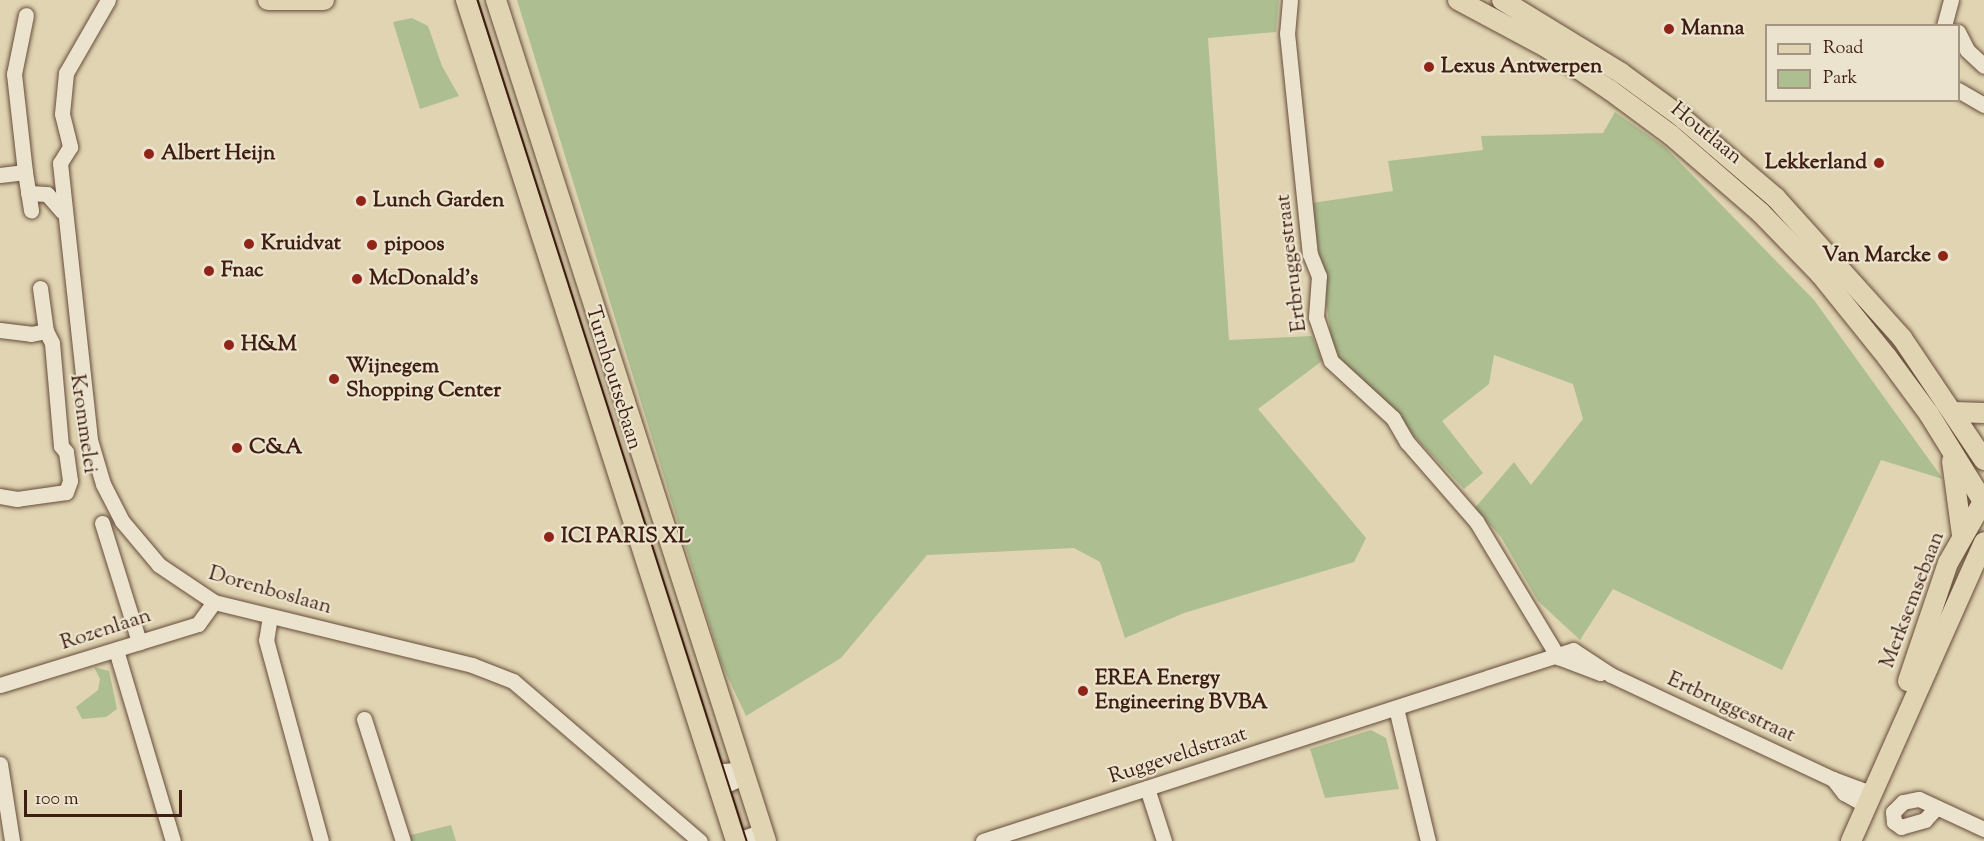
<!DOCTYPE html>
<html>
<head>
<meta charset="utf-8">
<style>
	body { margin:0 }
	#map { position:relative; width:1984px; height:841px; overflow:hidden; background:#e0d4b2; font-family:"Sorts Mill Goudy",serif }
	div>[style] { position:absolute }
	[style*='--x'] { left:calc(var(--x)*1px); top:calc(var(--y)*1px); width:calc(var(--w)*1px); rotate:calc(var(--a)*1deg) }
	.green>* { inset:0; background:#adbe90 }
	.roads { filter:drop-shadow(0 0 2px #674c3a) drop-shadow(0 0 2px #674c3a) }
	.minor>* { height:15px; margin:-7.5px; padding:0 7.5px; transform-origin:7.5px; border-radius:7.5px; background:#ebe3cd }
	.major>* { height:20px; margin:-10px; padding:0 10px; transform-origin:10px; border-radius:10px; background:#e0d4b2 }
	.tram>* { height:1.5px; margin:-0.75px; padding:0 0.75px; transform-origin:0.75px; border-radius:0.75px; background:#3f1e12 }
	.dots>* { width:16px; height:16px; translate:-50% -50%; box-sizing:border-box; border:3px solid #ebe3cd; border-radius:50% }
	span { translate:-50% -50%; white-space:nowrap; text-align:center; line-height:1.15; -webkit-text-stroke:4.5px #ebe3cd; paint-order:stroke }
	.poi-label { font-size:21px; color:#3f1e12; font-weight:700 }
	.left { translate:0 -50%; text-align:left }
	.right { translate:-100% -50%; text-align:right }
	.street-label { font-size:21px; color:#3f1e12 }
	.legend { position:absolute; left:1765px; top:24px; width:195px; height:78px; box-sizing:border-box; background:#ebe3cd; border:2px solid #a69482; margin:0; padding:8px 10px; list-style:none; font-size:18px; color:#3f1e12 }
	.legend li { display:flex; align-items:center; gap:12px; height:30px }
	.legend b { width:30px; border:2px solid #a69482 }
	.scale { position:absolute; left:24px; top:790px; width:158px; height:27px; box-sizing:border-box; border:3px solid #3f1e12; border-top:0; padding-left:8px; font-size:18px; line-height:21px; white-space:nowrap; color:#3f1e12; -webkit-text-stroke:4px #ebe3cd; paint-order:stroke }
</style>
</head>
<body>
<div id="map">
	<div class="green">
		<i style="clip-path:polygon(517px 0,1279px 0,1276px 32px,1208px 38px,1229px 340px,1312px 336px,1322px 361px,1258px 409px,1366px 538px,1354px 562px,1184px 613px,1125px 638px,1100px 562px,1074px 548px,927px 555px,841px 658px,746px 716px,722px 665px)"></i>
		<i style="clip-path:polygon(412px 18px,428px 26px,442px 66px,459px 96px,420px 109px,393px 22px)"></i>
		<i style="clip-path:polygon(1615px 112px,1665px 147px,1814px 300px,1943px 479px,1881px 460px,1782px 670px,1613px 589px,1580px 640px,1538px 601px,1501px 537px,1475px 508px,1514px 462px,1531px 485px,1583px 419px,1573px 384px,1494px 355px,1489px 384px,1442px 421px,1483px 473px,1464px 489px,1339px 357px,1331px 337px,1312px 203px,1393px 191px,1388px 161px,1483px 150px,1481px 136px,1603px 133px)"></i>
		<i style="clip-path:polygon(94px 667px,109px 671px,117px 709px,106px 717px,82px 719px,76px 707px,98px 690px,100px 679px)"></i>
		<i style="clip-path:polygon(1371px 730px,1386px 738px,1399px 789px,1325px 798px,1310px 749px)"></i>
		<i style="clip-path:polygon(451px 825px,456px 841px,408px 841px,407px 836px)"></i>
	</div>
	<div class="roads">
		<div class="minor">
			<i style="--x:108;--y:0;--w:84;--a:119.9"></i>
			<i style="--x:66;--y:73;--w:41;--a:95.6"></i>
			<i style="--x:62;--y:114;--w:34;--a:76"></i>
			<i style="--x:70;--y:147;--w:19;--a:122"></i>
			<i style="--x:60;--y:163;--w:279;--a:83.8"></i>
			<i style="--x:90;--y:440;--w:46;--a:73.5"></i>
			<i style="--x:103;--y:484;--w:42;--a:62.8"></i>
			<i style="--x:122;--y:521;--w:57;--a:49.9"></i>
			<i style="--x:159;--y:565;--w:66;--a:33.9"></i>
			<i style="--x:214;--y:602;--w:266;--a:13.7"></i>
			<i style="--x:472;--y:665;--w:44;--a:21.3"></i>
			<i style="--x:513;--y:681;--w:246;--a:40.6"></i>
			<i style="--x:1290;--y:0;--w:33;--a:95"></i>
			<i style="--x:1287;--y:33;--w:222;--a:84.1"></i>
			<i style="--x:1310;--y:254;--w:24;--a:68"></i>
			<i style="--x:1319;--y:276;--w:41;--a:94.2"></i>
			<i style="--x:1316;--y:317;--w:46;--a:71.2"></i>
			<i style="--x:1331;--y:361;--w:84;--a:42.6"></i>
			<i style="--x:1393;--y:418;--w:28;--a:60"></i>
			<i style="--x:1407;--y:442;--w:105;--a:48.9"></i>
			<i style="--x:1476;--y:521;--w:159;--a:58.9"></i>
			<i style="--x:1558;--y:657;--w:45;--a:20.9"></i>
			<i style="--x:1944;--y:26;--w:27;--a:-75"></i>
			<i style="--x:1958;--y:32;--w:20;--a:63"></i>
			<i style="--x:1967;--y:50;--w:23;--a:43"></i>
			<i style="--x:1958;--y:90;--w:30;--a:30"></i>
			<i style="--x:25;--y:172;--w:99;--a:-96.4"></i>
			<i style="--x:14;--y:74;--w:60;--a:-78.5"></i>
			<i style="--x:0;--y:175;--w:25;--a:-7"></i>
			<i style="--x:25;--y:172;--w:39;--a:81"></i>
			<i style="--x:28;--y:193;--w:19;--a:3"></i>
			<i style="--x:47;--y:194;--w:23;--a:49"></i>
			<i style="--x:40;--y:288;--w:43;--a:82.1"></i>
			<i style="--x:0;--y:330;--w:31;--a:7"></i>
			<i style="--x:31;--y:334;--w:15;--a:-11"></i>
			<i style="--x:46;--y:331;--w:13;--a:63"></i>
			<i style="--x:52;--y:343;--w:103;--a:85"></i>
			<i style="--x:61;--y:446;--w:8;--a:50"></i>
			<i style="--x:66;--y:452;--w:29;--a:82"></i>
			<i style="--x:70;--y:481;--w:12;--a:110"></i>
			<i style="--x:66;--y:492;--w:49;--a:171.9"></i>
			<i style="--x:17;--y:499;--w:17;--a:-170"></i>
			<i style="--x:102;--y:523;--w:125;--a:72.7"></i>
			<i style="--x:270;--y:616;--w:24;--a:99"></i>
			<i style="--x:266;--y:640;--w:208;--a:74.7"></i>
			<i style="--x:116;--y:650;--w:199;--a:73.4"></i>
			<i style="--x:0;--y:685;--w:207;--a:-17.1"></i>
			<i style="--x:198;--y:624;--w:27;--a:-54"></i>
			<i style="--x:1396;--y:708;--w:137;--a:76.5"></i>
			<i style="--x:364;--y:719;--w:128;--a:72.3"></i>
			<i style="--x:0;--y:764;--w:78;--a:81.1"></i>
			<i style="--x:712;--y:772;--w:32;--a:-5"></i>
			<i style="--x:744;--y:769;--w:16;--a:130"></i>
			<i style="--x:734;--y:781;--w:18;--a:153"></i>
			<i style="--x:1833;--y:779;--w:18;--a:52"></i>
			<i style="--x:1844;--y:793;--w:26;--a:29"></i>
			<i style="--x:1147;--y:788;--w:56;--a:72.2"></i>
			<i style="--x:1936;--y:808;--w:16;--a:133"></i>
			<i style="--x:1925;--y:820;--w:25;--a:164"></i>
			<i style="--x:1901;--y:827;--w:9;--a:-144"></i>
			<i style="--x:1894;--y:822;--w:10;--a:-96"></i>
			<i style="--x:1893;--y:812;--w:14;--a:-45"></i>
			<i style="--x:1903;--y:802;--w:16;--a:-11"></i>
			<i style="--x:1919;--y:799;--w:72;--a:24.8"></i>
			<i style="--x:735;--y:841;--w:30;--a:-20"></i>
			<i style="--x:983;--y:841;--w:620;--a:-17.94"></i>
			<i style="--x:1573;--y:650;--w:45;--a:33.3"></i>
			<i style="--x:1611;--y:675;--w:245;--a:25.1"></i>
			<i style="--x:1833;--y:779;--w:43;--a:20.6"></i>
		</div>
		<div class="major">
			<i style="--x:268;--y:0;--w:56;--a:0"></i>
			<i style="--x:466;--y:0;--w:883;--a:72.2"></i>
			<i style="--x:496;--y:0;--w:883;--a:72.2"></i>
			<i style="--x:1458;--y:0;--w:100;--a:28.1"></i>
			<i style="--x:1546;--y:47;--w:77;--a:33.9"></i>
			<i style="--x:1610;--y:90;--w:76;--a:36.4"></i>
			<i style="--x:1671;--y:135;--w:119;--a:40.9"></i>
			<i style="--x:1761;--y:213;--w:86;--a:45.9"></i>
			<i style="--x:1821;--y:275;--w:105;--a:51.2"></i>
			<i style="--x:1887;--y:357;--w:71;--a:53.6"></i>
			<i style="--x:1929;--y:414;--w:105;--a:58.3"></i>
			<i style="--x:1502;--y:0;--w:140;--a:31.5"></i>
			<i style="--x:1621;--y:73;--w:73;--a:36.1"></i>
			<i style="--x:1680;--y:116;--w:126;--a:40.5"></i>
			<i style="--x:1776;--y:198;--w:188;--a:48"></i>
			<i style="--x:1902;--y:338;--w:147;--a:56.1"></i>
			<i style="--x:1954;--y:412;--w:30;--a:2"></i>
			<i style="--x:1952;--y:461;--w:75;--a:82.3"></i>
			<i style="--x:1908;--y:681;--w:125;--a:-71.3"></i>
			<i style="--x:1948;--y:563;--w:73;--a:-60.3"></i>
			<i style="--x:1851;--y:841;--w:327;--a:-66"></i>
		</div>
	</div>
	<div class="tram">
		<i style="--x:478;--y:0;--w:883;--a:72.26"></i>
	</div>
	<div class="dots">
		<i style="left:1669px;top:29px;background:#8f2418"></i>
		<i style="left:1429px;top:67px;background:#8f2418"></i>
		<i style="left:149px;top:154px;background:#8f2418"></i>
		<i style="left:1879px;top:163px;background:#8f2418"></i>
		<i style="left:361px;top:201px;background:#8f2418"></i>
		<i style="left:249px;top:244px;background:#8f2418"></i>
		<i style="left:372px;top:245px;background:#8f2418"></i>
		<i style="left:1943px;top:256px;background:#8f2418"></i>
		<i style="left:209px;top:271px;background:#8f2418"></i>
		<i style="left:357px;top:279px;background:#8f2418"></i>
		<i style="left:229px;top:345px;background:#8f2418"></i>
		<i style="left:334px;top:379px;background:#8f2418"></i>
		<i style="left:237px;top:448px;background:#8f2418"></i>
		<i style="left:549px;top:537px;background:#8f2418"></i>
		<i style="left:1083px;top:691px;background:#8f2418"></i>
	</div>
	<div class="poi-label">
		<span class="left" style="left:1681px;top:29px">Manna</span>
		<span class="left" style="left:1441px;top:67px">Lexus Antwerpen</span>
		<span class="left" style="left:161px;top:154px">Albert Heijn</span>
		<span class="right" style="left:1867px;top:163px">Lekkerland</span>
		<span class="left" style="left:373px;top:201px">Lunch Garden</span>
		<span class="left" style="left:261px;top:244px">Kruidvat</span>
		<span class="left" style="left:384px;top:245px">pipoos</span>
		<span class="right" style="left:1931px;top:256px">Van Marcke</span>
		<span class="left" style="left:221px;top:271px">Fnac</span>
		<span class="left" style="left:369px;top:279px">McDonald's</span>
		<span class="left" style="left:241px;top:345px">H&amp;M</span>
		<span class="left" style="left:346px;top:379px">Wijnegem<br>Shopping Center</span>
		<span class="left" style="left:249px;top:448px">C&amp;A</span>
		<span class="left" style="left:561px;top:537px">ICI PARIS XL</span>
		<span class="left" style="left:1095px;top:691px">EREA Energy<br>Engineering BVBA</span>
	</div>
	<div class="street-label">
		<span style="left:1706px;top:134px;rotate:39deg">Houtlaan</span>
		<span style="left:1292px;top:263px;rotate:-97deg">Ertbruggestraat</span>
		<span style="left:613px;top:378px;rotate:73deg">Turnhoutsebaan</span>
		<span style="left:83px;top:424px;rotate:82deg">Krommelei</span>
		<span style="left:270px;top:591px;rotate:16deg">Dorenboslaan</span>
		<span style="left:1913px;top:600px;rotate:-69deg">Merksemsebaan</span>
		<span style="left:106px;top:630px;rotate:-18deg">Rozenlaan</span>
		<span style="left:1731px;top:708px;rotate:25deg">Ertbruggestraat</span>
		<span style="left:1178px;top:756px;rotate:-18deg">Ruggeveldstraat</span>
	</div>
	<ul class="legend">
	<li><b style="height:8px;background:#e0d4b2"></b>Road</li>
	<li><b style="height:16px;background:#adbe90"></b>Park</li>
	</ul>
	<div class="scale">100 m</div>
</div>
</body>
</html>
